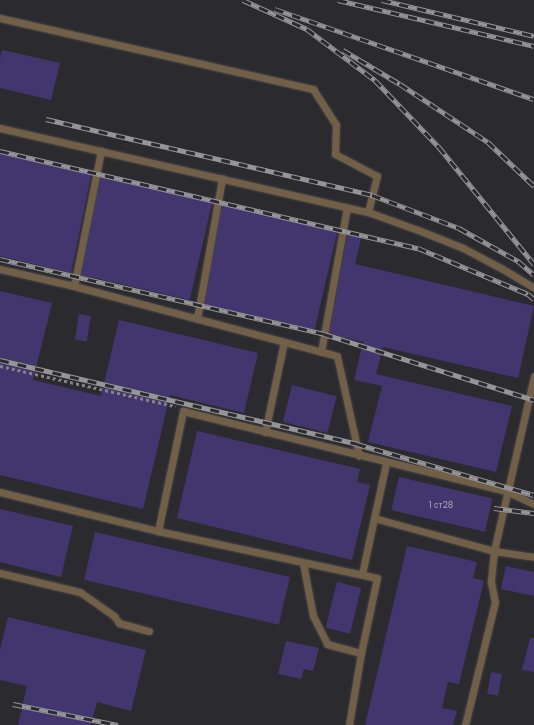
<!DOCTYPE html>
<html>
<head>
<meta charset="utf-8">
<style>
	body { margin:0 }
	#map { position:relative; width:534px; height:725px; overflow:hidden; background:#2b2a2e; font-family:"DM Sans",sans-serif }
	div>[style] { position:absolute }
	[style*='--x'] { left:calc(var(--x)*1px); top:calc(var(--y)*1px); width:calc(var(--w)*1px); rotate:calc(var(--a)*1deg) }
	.building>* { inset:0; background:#43366f; transform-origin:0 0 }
	.path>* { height:2.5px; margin-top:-1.25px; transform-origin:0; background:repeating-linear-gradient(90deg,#848487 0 3px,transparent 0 6px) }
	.roads { filter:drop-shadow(0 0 1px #464548) drop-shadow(0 0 1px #464548) }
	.service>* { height:7px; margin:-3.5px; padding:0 3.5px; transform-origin:3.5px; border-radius:3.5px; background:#715f48 }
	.rail>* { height:4.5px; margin-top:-2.25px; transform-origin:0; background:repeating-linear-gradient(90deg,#2b2a2e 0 9px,#959597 0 18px); box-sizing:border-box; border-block:1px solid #959597 }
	span { translate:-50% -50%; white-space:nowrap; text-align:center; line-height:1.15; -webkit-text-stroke:4px #2b2a2e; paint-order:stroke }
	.number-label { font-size:9px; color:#aeaaba }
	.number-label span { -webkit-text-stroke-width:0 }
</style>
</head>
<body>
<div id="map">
	<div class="building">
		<i style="clip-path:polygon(2px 50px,60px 63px,51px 100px,0 88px,0 58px)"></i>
		<i style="clip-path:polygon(0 149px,92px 171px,71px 273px,0 256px)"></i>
		<i style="left:102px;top:173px;width:114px;height:104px;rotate:13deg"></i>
		<i style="left:223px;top:202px;width:118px;height:105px;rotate:13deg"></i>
		<i style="clip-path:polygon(348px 231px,362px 234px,355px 264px,534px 306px,518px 378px,383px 347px,376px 374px,512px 406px,496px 472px,368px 442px,382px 386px,354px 380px,363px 342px,329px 334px)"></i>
		<i style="clip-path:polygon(0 291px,52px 303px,33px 380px,101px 396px,119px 320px,258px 353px,244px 413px,170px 395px,143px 509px,0 475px)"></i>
		<i style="left:79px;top:314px;width:12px;height:26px;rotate:9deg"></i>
		<i style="left:292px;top:385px;width:46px;height:38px;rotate:14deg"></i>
		<i style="clip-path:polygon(197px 431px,360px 469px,357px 482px,370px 485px,352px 560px,177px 518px)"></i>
		<i style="left:399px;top:477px;width:96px;height:34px;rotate:13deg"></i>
		<i style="clip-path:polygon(0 509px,73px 526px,61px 577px,0 562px)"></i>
		<i style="left:95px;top:532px;width:200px;height:49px;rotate:13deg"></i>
		<i style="clip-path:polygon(407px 546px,477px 562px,473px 578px,484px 581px,459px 684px,448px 682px,442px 708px,457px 711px,453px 725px,365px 725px)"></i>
		<i style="clip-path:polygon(506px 566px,534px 572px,534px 596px,501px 589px)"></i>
		<i style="left:337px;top:582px;width:25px;height:47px;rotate:14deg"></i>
		<i style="clip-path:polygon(8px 617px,146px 650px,131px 711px,97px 702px,91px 725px,18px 725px,27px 686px,0 680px,0 650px)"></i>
		<i style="clip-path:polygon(530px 638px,534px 638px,534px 672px,522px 670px)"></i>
		<i style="clip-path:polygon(286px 641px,319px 648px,313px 671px,304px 669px,301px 679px,278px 674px)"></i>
		<i style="left:491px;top:672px;width:11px;height:22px;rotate:10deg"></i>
	</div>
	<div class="path">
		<i style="--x:0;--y:366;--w:180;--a:12.9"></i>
	</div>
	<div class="roads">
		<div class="service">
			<i style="--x:0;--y:18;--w:321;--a:12.8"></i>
			<i style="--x:313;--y:89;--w:43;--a:57.4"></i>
			<i style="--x:336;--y:125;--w:29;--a:92"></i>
			<i style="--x:335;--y:154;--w:47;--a:27.6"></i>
			<i style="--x:377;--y:176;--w:37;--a:104"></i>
			<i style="--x:0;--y:128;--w:377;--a:12.9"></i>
			<i style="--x:368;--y:212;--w:53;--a:19.8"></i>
			<i style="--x:418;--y:230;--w:48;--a:21.8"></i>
			<i style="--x:463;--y:248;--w:43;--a:27.8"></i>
			<i style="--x:501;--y:268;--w:39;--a:31"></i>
			<i style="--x:0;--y:269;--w:76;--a:12.9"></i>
			<i style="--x:74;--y:286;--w:272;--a:14.9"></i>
			<i style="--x:337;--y:356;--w:102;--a:77.6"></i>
			<i style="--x:74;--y:286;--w:138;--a:-78.7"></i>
			<i style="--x:197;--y:319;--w:143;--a:-79.9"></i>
			<i style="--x:321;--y:352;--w:147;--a:-79.8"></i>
			<i style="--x:534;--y:376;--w:180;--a:102.9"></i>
			<i style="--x:494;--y:551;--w:40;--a:8.5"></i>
			<i style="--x:265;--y:432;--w:92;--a:-78.1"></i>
			<i style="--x:0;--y:492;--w:163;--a:13.9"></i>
			<i style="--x:158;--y:531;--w:224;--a:12.1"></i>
			<i style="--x:377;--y:578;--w:77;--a:102"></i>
			<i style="--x:361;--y:653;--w:73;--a:99.5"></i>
			<i style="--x:374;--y:518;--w:124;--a:15.4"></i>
			<i style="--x:494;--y:551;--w:31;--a:96"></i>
			<i style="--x:491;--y:582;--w:20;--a:79"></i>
			<i style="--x:495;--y:602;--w:127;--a:103.7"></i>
			<i style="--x:158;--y:531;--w:123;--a:-78.2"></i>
			<i style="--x:183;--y:411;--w:333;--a:13.9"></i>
			<i style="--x:506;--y:491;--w:31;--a:25"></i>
			<i style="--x:303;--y:563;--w:54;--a:79.3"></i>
			<i style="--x:313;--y:616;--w:31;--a:63"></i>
			<i style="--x:327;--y:644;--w:35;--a:15"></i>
			<i style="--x:0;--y:573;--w:82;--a:13.4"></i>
			<i style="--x:80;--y:592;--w:42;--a:35.2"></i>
			<i style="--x:114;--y:616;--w:9;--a:54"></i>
			<i style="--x:119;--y:623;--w:31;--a:15"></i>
			<i style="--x:362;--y:574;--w:114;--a:-77.8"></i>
		</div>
	</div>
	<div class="rail">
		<i style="--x:243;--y:0;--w:70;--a:24.4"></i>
		<i style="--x:307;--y:29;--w:85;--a:36.9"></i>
		<i style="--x:375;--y:80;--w:93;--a:46.3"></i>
		<i style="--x:439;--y:147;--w:151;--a:50.9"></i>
		<i style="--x:338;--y:0;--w:201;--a:13.2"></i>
		<i style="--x:382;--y:0;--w:156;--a:13.3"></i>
		<i style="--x:275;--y:9;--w:274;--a:19.2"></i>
		<i style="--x:343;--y:50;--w:66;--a:30.8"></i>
		<i style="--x:400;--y:84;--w:105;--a:33.4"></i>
		<i style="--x:488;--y:142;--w:64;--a:43.7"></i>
		<i style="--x:46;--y:119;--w:335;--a:13.1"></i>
		<i style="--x:372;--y:195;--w:93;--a:20.8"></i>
		<i style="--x:459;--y:228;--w:68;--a:29.2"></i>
		<i style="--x:518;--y:261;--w:21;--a:41"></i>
		<i style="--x:0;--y:151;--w:429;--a:13.1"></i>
		<i style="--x:418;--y:248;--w:119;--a:22.7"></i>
		<i style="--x:528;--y:294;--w:8;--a:40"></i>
		<i style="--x:0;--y:259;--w:333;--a:13"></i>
		<i style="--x:324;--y:334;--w:220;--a:17.4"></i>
		<i style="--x:0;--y:360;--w:367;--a:13.2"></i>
		<i style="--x:357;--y:444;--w:184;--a:16.1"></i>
		<i style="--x:494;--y:508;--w:40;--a:7.1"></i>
		<i style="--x:13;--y:704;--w:107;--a:11.3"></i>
	</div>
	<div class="number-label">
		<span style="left:441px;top:505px">1 ст28</span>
	</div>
</div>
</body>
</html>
